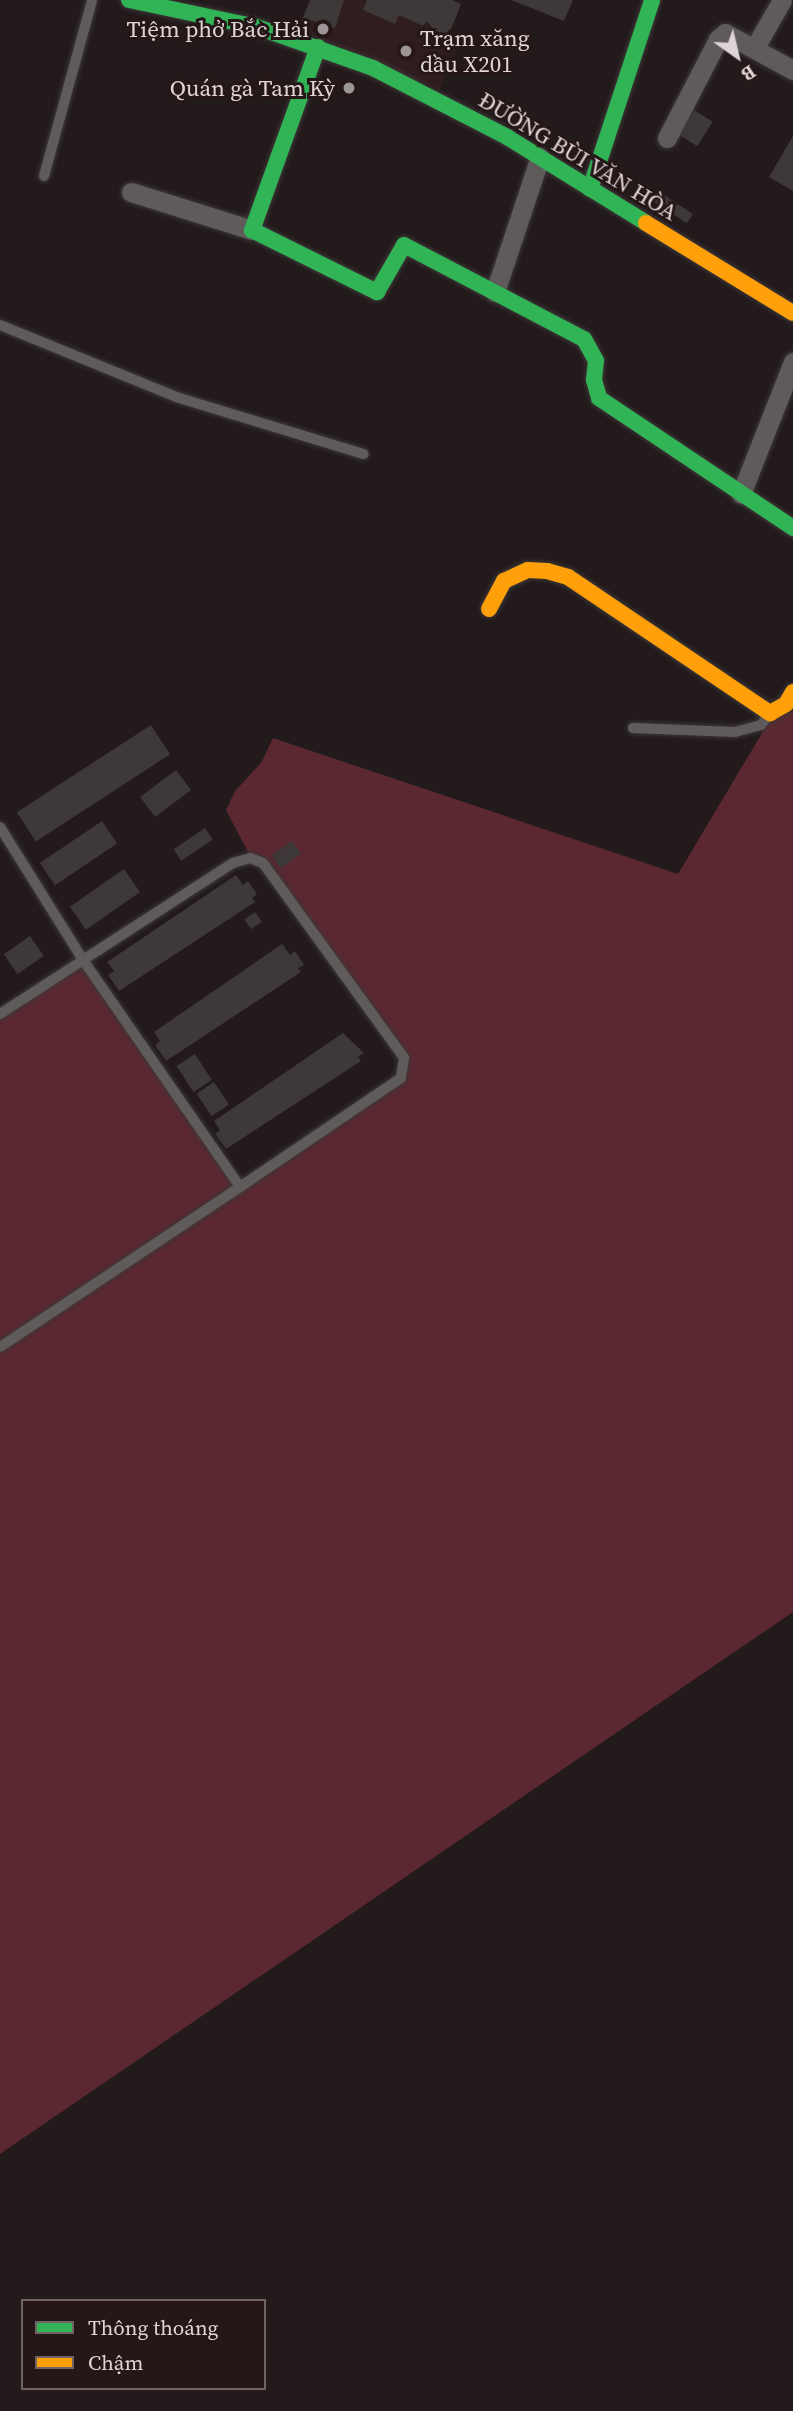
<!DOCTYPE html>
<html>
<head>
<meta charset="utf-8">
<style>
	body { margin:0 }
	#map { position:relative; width:793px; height:2411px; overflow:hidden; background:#221a1b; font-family:"Source Serif 4",serif }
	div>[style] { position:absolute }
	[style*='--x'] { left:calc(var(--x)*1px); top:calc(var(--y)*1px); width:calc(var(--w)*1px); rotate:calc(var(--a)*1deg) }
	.built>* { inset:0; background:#301d1f }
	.green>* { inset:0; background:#5b2831 }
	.building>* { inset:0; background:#3e3838; transform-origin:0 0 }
	.roads { filter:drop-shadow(0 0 2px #3d3738) drop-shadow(0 0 2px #3d3738) }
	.lane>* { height:10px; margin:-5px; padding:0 5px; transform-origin:5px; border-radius:5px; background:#605b5b }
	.street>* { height:19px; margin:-9.5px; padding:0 9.5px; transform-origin:9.5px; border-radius:9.5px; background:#605b5b }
	.fast>* { height:16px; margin:-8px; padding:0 8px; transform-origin:8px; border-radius:8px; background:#30b455 }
	.slow>* { height:16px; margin:-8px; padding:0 8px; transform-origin:8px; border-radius:8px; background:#ff9f0a }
	.dots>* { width:19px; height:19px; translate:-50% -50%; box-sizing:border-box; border:4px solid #251718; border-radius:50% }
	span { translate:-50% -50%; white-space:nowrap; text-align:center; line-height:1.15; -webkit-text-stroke:6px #251718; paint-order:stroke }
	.poi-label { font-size:23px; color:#dfd5d6 }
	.right { translate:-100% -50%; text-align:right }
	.left { translate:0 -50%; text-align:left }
	.street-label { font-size:23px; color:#dfd5d6 }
	.legend { position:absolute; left:21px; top:2299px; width:245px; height:91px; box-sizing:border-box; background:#251718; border:2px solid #6f6364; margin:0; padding:9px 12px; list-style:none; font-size:21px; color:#dfd5d6 }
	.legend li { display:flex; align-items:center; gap:14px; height:35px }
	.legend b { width:35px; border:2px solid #6f6364 }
	.north { position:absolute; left:702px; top:21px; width:70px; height:70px; -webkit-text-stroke:5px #251718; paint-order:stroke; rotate:146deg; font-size:19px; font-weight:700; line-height:28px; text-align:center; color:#dfd5d6 }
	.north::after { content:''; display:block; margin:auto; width:24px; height:32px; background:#dfd5d6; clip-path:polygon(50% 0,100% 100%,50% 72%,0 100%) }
</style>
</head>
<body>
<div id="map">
	<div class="built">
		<i style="clip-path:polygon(310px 0,398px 0,430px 12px,424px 27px,460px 42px,440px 90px,299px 30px)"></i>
	</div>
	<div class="green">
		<i style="clip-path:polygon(793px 711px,793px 1612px,0 2154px,0 1352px,404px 1081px,407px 1071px,408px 1058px,266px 860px,249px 854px,226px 810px,235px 791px,261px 763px,273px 738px,678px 874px,771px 718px)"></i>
		<i style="clip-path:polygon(81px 966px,235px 1186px,0 1342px,0 1018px)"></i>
	</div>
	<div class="building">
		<i style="clip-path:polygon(310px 0,344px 0,335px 28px,303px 18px)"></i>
		<i style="clip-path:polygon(367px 0,452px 0,461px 4px,448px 37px,399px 15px,395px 24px,363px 10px)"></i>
		<i style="clip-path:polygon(511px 0,573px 0,564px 21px)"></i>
		<i style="left:694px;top:110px;width:22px;height:29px;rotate:32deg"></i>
		<i style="clip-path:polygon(793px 136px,793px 191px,769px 177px)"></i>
		<i style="left:656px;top:190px;width:44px;height:11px;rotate:33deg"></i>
		<i style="left:151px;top:725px;width:35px;height:160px;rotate:57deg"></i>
		<i style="left:176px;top:770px;width:25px;height:45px;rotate:53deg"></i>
		<i style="left:102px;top:821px;width:27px;height:75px;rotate:56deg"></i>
		<i style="left:205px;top:828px;width:14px;height:38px;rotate:56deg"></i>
		<i style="left:292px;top:841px;width:16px;height:25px;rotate:55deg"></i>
		<i style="left:124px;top:869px;width:28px;height:66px;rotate:55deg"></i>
		<i style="clip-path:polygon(236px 875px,243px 885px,248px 881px,257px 894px,252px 898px,255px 902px,119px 991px,108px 975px,114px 971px,107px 962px)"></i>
		<i style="left:255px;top:912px;width:12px;height:13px;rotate:55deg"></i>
		<i style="left:30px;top:936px;width:24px;height:32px;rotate:55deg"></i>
		<i style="clip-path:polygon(282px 944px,290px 955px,295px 951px,304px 965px,298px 968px,301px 972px,166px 1061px,155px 1045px,160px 1041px,154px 1032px)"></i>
		<i style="clip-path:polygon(343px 1033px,364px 1053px,358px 1057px,361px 1061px,226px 1149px,215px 1134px,220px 1130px,214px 1121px)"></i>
		<i style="left:195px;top:1054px;width:31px;height:22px;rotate:57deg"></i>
		<i style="left:214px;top:1082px;width:27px;height:21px;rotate:56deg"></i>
	</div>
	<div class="roads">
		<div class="lane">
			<i style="--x:44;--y:176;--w:182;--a:-74.7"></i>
			<i style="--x:0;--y:325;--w:190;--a:22.2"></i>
			<i style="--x:176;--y:397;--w:196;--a:16.9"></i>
			<i style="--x:633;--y:728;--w:102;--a:2.2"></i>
			<i style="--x:735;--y:732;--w:27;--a:-15"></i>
			<i style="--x:761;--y:725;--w:15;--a:-53"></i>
			<i style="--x:0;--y:827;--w:157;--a:58"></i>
			<i style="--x:83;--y:960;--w:179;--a:-32.9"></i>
			<i style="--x:233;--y:863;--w:18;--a:-16"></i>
			<i style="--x:250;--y:858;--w:14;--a:21"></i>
			<i style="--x:263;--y:863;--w:241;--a:54.1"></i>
			<i style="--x:404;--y:1058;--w:20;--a:99"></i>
			<i style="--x:401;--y:1078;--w:194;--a:145.9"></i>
			<i style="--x:0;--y:1014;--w:99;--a:-33"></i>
			<i style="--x:83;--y:960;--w:276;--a:55.3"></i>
			<i style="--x:240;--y:1187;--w:288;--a:146.3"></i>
		</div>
		<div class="street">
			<i style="--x:755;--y:47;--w:54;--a:-60.1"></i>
			<i style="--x:667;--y:138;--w:111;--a:-62.7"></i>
			<i style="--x:718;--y:39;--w:9;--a:-41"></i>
			<i style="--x:725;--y:33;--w:77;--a:28.6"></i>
			<i style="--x:131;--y:192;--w:127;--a:17.4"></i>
			<i style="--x:495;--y:292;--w:142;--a:-71.6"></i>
			<i style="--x:741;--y:494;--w:142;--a:-68.5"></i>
		</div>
		<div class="fast">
			<i style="--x:129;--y:0;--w:131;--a:11.9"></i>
			<i style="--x:257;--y:27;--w:123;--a:19.5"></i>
			<i style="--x:373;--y:68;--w:151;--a:27.2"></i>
			<i style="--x:507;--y:137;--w:163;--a:31.7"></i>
			<i style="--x:318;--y:47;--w:195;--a:109.8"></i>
			<i style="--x:252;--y:230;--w:140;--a:26.4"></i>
			<i style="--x:377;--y:292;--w:54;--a:-60.1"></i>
			<i style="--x:404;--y:245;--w:203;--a:27.6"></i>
			<i style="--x:584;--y:339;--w:25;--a:61"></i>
			<i style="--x:596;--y:361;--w:19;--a:96"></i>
			<i style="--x:594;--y:380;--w:19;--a:74"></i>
			<i style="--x:599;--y:398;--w:234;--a:33.8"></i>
			<i style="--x:590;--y:189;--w:199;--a:-71.8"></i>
		</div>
		<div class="slow">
			<i style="--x:646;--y:223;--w:172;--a:31.5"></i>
			<i style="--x:489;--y:609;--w:32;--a:-62"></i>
			<i style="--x:504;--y:581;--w:26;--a:-25"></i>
			<i style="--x:528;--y:570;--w:19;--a:3"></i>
			<i style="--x:547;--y:571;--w:22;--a:16"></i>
			<i style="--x:568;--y:577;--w:244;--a:34"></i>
			<i style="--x:770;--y:713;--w:18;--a:-29"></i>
			<i style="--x:786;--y:704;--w:14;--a:-60"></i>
		</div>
	</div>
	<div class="dots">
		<i style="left:323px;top:29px;background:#9d9495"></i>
		<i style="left:406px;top:51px;background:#9d9495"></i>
		<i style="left:349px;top:88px;background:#9d9495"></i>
	</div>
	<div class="poi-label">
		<span class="right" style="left:309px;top:29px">Tiệm phở Bắc Hải</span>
		<span class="left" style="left:420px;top:51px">Trạm xăng<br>dầu X201</span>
		<span class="right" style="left:335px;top:88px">Quán gà Tam Kỳ</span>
	</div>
	<div class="street-label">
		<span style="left:578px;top:156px;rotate:31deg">ĐƯỜNG BÙI VĂN HÒA</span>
	</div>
	<ul class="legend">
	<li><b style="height:9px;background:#30b455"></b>Thông thoáng</li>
	<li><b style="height:9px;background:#ff9f0a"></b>Chậm</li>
	</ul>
	<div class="north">B</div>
</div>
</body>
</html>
